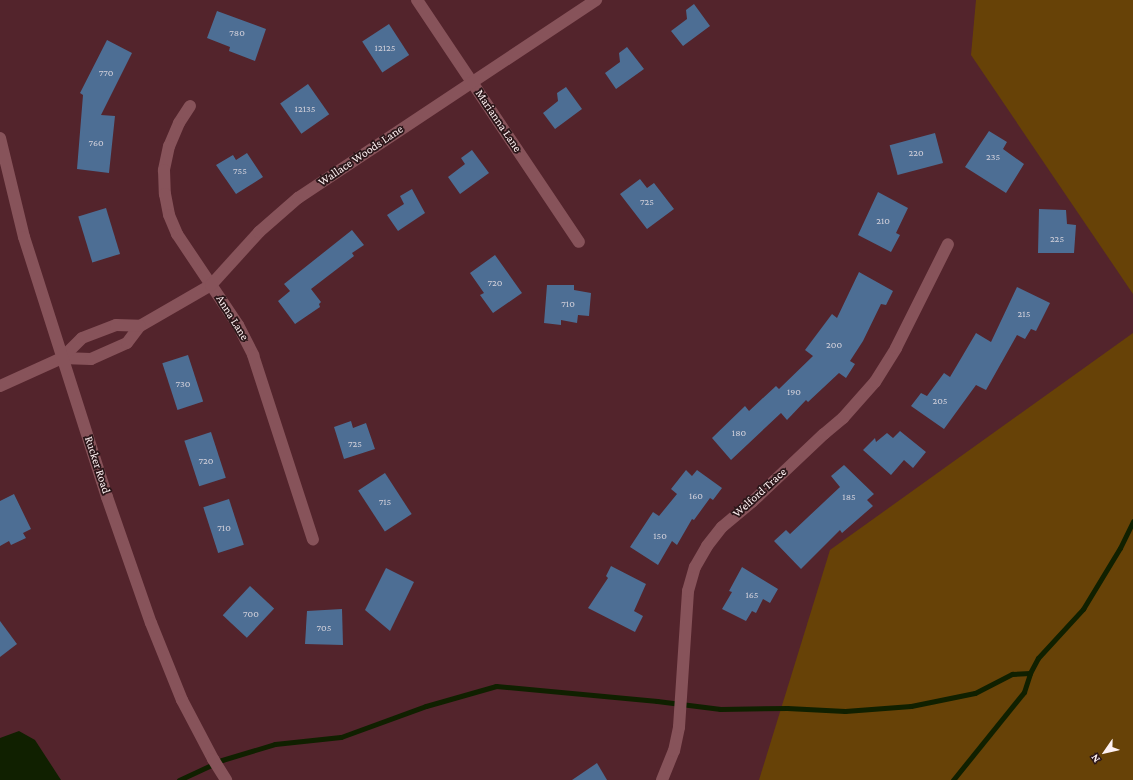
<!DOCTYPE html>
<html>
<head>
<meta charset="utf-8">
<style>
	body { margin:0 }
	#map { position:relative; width:1133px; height:780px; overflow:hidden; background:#53242c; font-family:"Crimson Pro",serif }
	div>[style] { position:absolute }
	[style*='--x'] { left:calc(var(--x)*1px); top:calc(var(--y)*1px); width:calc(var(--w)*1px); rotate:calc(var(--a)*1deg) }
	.green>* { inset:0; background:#674207 }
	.water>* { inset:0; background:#102000 }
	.stream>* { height:5px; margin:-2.5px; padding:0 2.5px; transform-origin:2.5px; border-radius:2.5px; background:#102000 }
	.building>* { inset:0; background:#4d6e94; transform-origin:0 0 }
	.minor>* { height:12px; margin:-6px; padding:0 6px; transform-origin:6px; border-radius:6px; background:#87535a }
	.tertiary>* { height:12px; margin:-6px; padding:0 6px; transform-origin:6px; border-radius:6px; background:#87535a }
	.secondary>* { height:12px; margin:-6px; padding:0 6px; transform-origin:6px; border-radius:6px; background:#87535a }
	span { translate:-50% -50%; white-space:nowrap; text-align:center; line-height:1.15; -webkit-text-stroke:3.5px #2b1619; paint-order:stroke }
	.number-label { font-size:10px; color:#d2d0da }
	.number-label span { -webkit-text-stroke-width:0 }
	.street-label { font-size:12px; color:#fef1f2 }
	.north { position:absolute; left:1085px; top:732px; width:40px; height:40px; -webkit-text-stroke:3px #2b1619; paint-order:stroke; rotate:236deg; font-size:11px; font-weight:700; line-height:16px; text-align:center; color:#fef1f2 }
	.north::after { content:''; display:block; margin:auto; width:14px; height:18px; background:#fef1f2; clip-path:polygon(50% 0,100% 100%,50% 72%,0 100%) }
</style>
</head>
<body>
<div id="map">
	<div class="green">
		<i style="clip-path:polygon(976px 0,1133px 0,1133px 294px,971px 55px)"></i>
		<i style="clip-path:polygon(1133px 333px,1133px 780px,759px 780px,830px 550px)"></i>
	</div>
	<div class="water">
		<i style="clip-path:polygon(19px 731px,35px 740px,61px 780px,0 780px,0 738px)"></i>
	</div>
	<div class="stream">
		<i style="--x:179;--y:780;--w:47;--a:-24.9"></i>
		<i style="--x:222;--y:760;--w:55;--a:-16.8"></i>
		<i style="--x:275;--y:744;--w:66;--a:-6.1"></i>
		<i style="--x:341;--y:737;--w:90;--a:-20"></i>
		<i style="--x:426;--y:706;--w:73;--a:-15.9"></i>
		<i style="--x:496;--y:686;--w:162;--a:5.3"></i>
		<i style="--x:657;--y:701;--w:64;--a:7.2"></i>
		<i style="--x:720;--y:709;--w:67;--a:-0.9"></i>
		<i style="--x:787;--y:708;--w:58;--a:3"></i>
		<i style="--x:845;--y:711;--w:66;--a:-4.3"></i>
		<i style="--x:911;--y:706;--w:65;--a:-11.5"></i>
		<i style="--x:975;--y:693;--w:42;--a:-27.2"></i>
		<i style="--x:1012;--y:674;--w:18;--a:-3"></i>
		<i style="--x:953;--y:780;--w:113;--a:-51.1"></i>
		<i style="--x:1024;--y:692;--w:20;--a:-72"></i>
		<i style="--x:1030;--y:673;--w:17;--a:-62"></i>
		<i style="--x:1038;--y:658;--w:67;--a:-47.4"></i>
		<i style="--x:1083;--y:609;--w:71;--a:-58.8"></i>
		<i style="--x:1120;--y:548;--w:30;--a:-64"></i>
	</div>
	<div class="building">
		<i style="clip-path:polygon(694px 4px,710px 26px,683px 46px,671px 31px,687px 19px,686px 10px)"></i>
		<i style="clip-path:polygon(217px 11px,266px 29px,255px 61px,229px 51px,230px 47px,207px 38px)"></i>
		<i style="left:389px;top:24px;width:37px;height:32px;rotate:57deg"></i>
		<i style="clip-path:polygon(107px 40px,132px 53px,101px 115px,115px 116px,109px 173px,77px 169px,83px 95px,80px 93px)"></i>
		<i style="clip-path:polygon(627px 47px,644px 69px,616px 89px,605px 73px,620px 62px,619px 53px)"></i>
		<i style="left:308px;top:84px;width:37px;height:34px;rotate:55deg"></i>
		<i style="clip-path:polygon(566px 87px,582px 109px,555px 129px,543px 113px,558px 101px,557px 93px)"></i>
		<i style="clip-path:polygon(989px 131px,1007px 142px,1003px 149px,1024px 164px,1006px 193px,965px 167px)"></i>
		<i style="left:935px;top:133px;width:31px;height:47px;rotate:75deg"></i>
		<i style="clip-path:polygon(472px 150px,489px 173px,460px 194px,448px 177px,465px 164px,461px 158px)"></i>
		<i style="clip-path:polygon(247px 153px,263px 177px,236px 194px,216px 165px,233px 155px,236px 160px)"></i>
		<i style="clip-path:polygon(640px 179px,647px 188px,654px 183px,674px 209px,647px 229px,620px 194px)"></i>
		<i style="clip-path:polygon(412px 189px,425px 213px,398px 231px,387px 215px,404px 204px,400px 196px)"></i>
		<i style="clip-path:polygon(878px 192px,908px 208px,896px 233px,900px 235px,891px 252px,858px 235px)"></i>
		<i style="left:106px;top:208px;width:48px;height:29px;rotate:73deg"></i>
		<i style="clip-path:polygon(1039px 209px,1066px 210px,1067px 224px,1076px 225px,1074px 253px,1038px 253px)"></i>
		<i style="clip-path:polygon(352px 230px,364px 245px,352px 253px,354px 256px,311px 289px,321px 302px,319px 304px,320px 307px,295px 324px,278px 301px,290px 291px,284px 284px)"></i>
		<i style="clip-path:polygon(495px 255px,522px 293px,493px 313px,480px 295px,484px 293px,470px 273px)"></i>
		<i style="clip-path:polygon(859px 272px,893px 291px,886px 305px,881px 304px,863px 341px,850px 361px,855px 364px,846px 378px,839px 373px,808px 402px,806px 400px,787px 420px,781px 413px,731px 460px,712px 438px,745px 406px,749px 411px,776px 386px,779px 389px,813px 356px,805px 350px,832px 314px,837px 318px)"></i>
		<i style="clip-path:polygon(547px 285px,574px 285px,574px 290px,591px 293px,589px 316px,578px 315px,577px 323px,561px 320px,561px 325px,544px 323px)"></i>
		<i style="clip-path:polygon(1017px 287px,1050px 303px,1036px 331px,1031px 329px,1025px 339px,1017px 335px,986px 390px,976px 385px,944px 429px,911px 406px,921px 393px,927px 396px,944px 373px,950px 377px,976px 333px,991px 342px)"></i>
		<i style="left:188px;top:355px;width:49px;height:27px;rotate:72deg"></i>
		<i style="clip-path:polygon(351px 421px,353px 428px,366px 423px,375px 449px,344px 459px,334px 427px)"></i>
		<i style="clip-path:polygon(900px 431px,926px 452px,913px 468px,904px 460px,891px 475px,863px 450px,875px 438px,876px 442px,887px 433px,893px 438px)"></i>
		<i style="left:211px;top:432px;width:48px;height:28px;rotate:72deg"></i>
		<i style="clip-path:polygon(844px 465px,874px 494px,867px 500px,873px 506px,842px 533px,840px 530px,801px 569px,774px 541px,786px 530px,790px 534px,840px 487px,831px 476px)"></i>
		<i style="clip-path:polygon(686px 470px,692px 476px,697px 470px,722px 488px,713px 500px,710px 498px,694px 520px,692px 519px,677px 545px,672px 541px,658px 565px,630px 547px,653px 512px,659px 516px,677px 494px,671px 489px)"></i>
		<i style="left:385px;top:473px;width:49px;height:32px;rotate:57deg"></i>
		<i style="clip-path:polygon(14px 494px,31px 529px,23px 533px,26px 538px,11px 545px,9px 541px,0 546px,0 501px)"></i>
		<i style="left:229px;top:499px;width:48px;height:27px;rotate:72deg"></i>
		<i style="clip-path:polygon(611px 566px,646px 584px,634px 611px,643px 616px,635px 632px,588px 608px,608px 578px,606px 576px)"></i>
		<i style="clip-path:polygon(742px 567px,778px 589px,770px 603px,763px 599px,756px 613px,752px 611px,746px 621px,722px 609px,732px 592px,729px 591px)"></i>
		<i style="clip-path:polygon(386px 568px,414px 582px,390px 631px,365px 610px)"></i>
		<i style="left:250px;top:586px;width:33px;height:40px;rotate:43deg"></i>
		<i style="clip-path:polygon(342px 609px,343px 645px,305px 644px,307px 611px)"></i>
		<i style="clip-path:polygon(0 621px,17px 644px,0 657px)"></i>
		<i style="clip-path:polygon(597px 763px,607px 780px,572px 780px)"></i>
	</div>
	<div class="minor">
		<i style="--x:417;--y:0;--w:291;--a:56.2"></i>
		<i style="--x:190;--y:106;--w:20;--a:123"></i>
		<i style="--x:179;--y:123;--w:25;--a:113"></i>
		<i style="--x:169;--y:146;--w:25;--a:102"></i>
		<i style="--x:164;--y:170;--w:24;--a:88"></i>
		<i style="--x:165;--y:194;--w:21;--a:79"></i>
		<i style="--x:169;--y:215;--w:21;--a:67"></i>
		<i style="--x:177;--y:234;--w:110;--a:56.2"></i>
		<i style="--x:238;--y:325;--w:34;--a:63"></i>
		<i style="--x:253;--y:355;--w:194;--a:72"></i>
		<i style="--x:62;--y:358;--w:29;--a:2"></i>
		<i style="--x:91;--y:359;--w:39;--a:-24"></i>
		<i style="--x:127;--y:343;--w:21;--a:-53"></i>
		<i style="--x:140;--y:326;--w:82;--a:-30"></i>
		<i style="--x:211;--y:285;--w:72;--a:-47.8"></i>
		<i style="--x:259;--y:232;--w:52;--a:-41.1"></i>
		<i style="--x:298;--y:198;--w:358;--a:-33.6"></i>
		<i style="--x:62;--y:358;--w:28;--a:-45"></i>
		<i style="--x:82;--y:338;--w:36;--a:-21"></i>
		<i style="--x:116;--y:325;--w:24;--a:2"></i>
		<i style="--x:662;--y:780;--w:31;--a:-68"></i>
		<i style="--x:674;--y:751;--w:25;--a:-78"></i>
		<i style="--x:679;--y:727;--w:136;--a:-86.2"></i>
		<i style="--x:688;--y:591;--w:25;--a:-74"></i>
		<i style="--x:695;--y:567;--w:24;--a:-60"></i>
		<i style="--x:707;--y:546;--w:24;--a:-52"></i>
		<i style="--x:722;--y:527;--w:39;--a:-40"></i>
		<i style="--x:752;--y:502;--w:99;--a:-43.4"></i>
		<i style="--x:824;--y:434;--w:25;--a:-40"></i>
		<i style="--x:843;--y:418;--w:48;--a:-48.4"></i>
		<i style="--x:875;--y:382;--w:40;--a:-58"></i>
		<i style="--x:896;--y:348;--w:116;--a:-63.4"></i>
	</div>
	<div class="tertiary">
		<i style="--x:0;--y:386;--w:68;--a:-24.3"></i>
	</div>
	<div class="secondary">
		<i style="--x:0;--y:138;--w:102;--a:76.4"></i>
		<i style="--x:24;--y:237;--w:273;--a:72.3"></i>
		<i style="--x:107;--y:497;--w:133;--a:70.8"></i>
		<i style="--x:151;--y:623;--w:83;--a:68.1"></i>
		<i style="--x:182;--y:700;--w:67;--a:62.3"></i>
		<i style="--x:213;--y:759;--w:25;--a:58"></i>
	</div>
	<div class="number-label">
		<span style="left:237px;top:33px">780</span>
		<span style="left:385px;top:48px">12125</span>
		<span style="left:106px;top:73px">770</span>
		<span style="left:305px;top:109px">12135</span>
		<span style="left:96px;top:143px">760</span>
		<span style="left:916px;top:153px">220</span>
		<span style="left:993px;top:157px">235</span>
		<span style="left:240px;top:171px">755</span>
		<span style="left:647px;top:202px">725</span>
		<span style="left:883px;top:221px">210</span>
		<span style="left:1057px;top:239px">225</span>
		<span style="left:495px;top:283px">720</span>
		<span style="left:568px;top:304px">710</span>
		<span style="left:1024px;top:314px">215</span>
		<span style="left:834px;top:345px">200</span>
		<span style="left:183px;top:384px">730</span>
		<span style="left:794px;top:392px">190</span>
		<span style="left:940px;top:401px">205</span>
		<span style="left:739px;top:433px">180</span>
		<span style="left:355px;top:444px">725</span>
		<span style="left:206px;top:461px">720</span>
		<span style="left:696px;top:496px">160</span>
		<span style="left:849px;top:497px">185</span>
		<span style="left:385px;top:502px">715</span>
		<span style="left:224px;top:528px">710</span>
		<span style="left:660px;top:536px">150</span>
		<span style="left:752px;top:595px">165</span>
		<span style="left:251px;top:614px">700</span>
		<span style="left:324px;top:628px">705</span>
	</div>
	<div class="street-label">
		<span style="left:498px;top:121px;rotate:56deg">Marianna Lane</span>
		<span style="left:361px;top:156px;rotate:-34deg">Wallace Woods Lane</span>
		<span style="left:232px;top:318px;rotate:58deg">Anna Lane</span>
		<span style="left:97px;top:465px;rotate:72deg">Rucker Road</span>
		<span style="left:760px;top:493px;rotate:-42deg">Welford Trace</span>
	</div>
	<div class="north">N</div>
</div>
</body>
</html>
